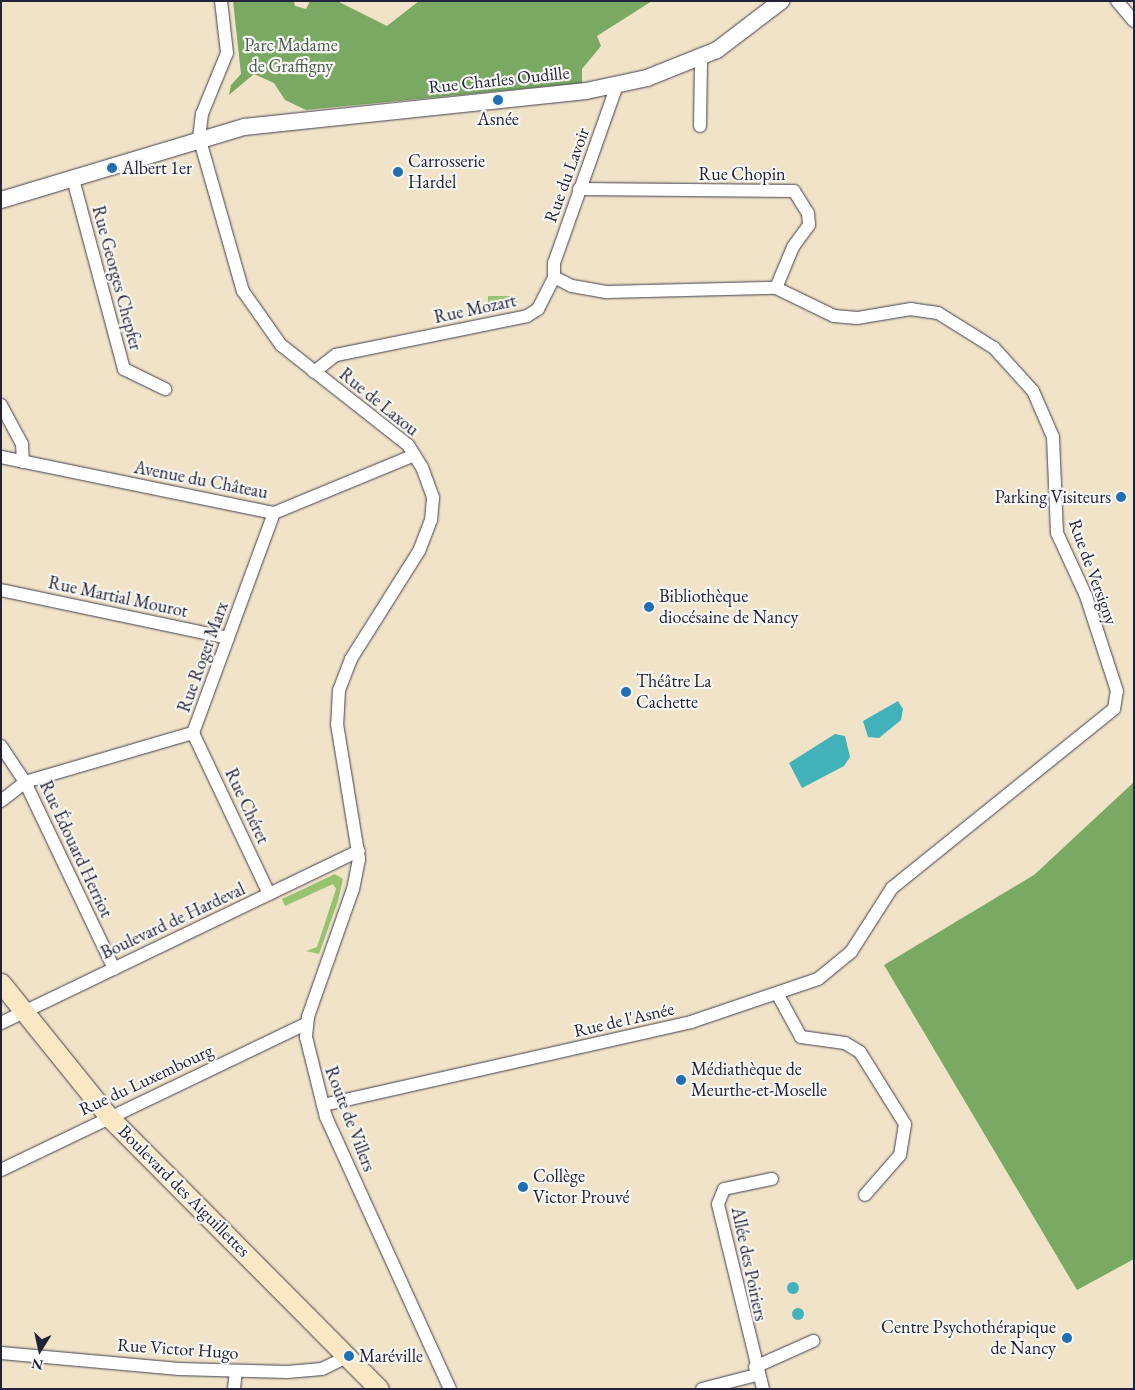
<!DOCTYPE html>
<html>
<head>
<meta charset="utf-8">
<style>
	body { margin:0 }
	#map { position:relative; width:1135px; height:1390px; overflow:hidden; background:#f0e3c7; font-family:"EB Garamond",serif }
	div>[style] { position:absolute }
	[style*='--x'] { left:calc(var(--x)*1px); top:calc(var(--y)*1px); width:calc(var(--w)*1px); rotate:calc(var(--a)*1deg) }
	.green>* { inset:0; background:#97c371; transform-origin:0 0 }
	.forest>* { inset:0; background:#79a963 }
	.water>* { inset:0; background:#42b2ba }
	.round { border-radius:50% }
	.roads { filter:drop-shadow(0 0 1px #413f50) drop-shadow(0 0 1px #413f50) }
	.minor>* { height:12px; margin:-6px; padding:0 6px; transform-origin:6px; border-radius:6px; background:#fff }
	.tertiary>* { height:16px; margin:-8px; padding:0 8px; transform-origin:8px; border-radius:8px; background:#fff }
	.secondary>* { height:19px; margin:-9.5px; padding:0 9.5px; transform-origin:9.5px; border-radius:9.5px; background:#fae7c3 }
	.dots>* { width:14px; height:14px; translate:-50% -50%; box-sizing:border-box; border:2px solid #f6f6f2; border-radius:50% }
	span { translate:-50% -50%; white-space:nowrap; text-align:center; line-height:1.15; -webkit-text-stroke:4.5px #f6f6f2; paint-order:stroke }
	.park-label { font-size:18px; color:#4b5a4e }
	.street-label { font-size:18px; color:#22223b }
	.poi-label { font-size:18px; color:#22223b }
	.left { translate:0 -50%; text-align:left }
	.right { translate:-100% -50%; text-align:right }
	.frame { position:absolute; inset:0; border:2px solid #22223b; pointer-events:none }
	.north { position:absolute; left:15px; top:1325px; width:50px; height:50px; -webkit-text-stroke:4px #f6f6f2; paint-order:stroke; rotate:190deg; font-size:14px; font-weight:700; line-height:20px; text-align:center; color:#22223b }
	.north::after { content:''; display:block; margin:auto; width:18px; height:22px; background:#22223b; clip-path:polygon(50% 0,100% 100%,50% 72%,0 100%) }
</style>
</head>
<body>
<div id="map">
	<div class="green">
		<i style="left:517px;top:296px;width:9px;height:29px;rotate:90deg"></i>
		<i style="clip-path:polygon(335px 874px,343px 879px,338px 901px,319px 954px,306px 951px,317px 947px,336px 889px,333px 884px,285px 906px,282px 899px)"></i>
	</div>
	<div class="forest">
		<i style="clip-path:polygon(233px 1px,294px 1px,295px 6px,306px 9px,310px 1px,337px 1px,387px 26px,419px 1px,652px 1px,597px 36px,601px 46px,582px 69px,582px 83px,306px 110px,285px 100px,274px 83px,254px 74px,229px 95px,231px 85px,241px 74px)"></i>
		<i style="clip-path:polygon(1134px 782px,1134px 1259px,1077px 1290px,884px 965px,1034px 875px)"></i>
	</div>
	<div class="water">
		<i style="clip-path:polygon(898px 701px,903px 709px,901px 720px,879px 738px,868px 737px,863px 721px)"></i>
		<i style="clip-path:polygon(835px 734px,845px 736px,850px 757px,844px 766px,802px 788px,789px 763px)"></i>
		<i class="round" style="left:787px;top:1282px;width:12px;height:12px"></i>
		<i class="round" style="left:792px;top:1308px;width:12px;height:12px"></i>
	</div>
	<div class="roads">
		<div class="minor">
			<i style="--x:221;--y:1;--w:52;--a:83.4"></i>
			<i style="--x:227;--y:53;--w:66;--a:112.3"></i>
			<i style="--x:202;--y:114;--w:23;--a:97"></i>
			<i style="--x:199;--y:137;--w:160;--a:74.1"></i>
			<i style="--x:243;--y:291;--w:66;--a:54.9"></i>
			<i style="--x:281;--y:345;--w:162;--a:38.2"></i>
			<i style="--x:408;--y:445;--w:26;--a:58"></i>
			<i style="--x:422;--y:467;--w:33;--a:70"></i>
			<i style="--x:433;--y:498;--w:22;--a:95"></i>
			<i style="--x:431;--y:520;--w:33;--a:111"></i>
			<i style="--x:419;--y:551;--w:128;--a:122.2"></i>
			<i style="--x:351;--y:659;--w:33;--a:111"></i>
			<i style="--x:339;--y:690;--w:34;--a:93"></i>
			<i style="--x:337;--y:724;--w:137;--a:80.7"></i>
			<i style="--x:359;--y:859;--w:31;--a:101"></i>
			<i style="--x:353;--y:889;--w:136;--a:109.4"></i>
			<i style="--x:308;--y:1017;--w:20;--a:96"></i>
			<i style="--x:306;--y:1037;--w:82;--a:76"></i>
			<i style="--x:326;--y:1117;--w:299;--a:65.5"></i>
			<i style="--x:1117;--y:1;--w:26;--a:50"></i>
			<i style="--x:700;--y:126;--w:67;--a:-89.1"></i>
			<i style="--x:73;--y:179;--w:197;--a:75"></i>
			<i style="--x:124;--y:369;--w:46;--a:26"></i>
			<i style="--x:579;--y:189;--w:215;--a:0.5"></i>
			<i style="--x:794;--y:191;--w:26;--a:58"></i>
			<i style="--x:808;--y:213;--w:12;--a:85"></i>
			<i style="--x:809;--y:225;--w:27;--a:126"></i>
			<i style="--x:793;--y:247;--w:44;--a:112.5"></i>
			<i style="--x:554;--y:277;--w:20;--a:27"></i>
			<i style="--x:572;--y:286;--w:36;--a:10"></i>
			<i style="--x:607;--y:292;--w:169;--a:-1.4"></i>
			<i style="--x:554;--y:277;--w:14;--a:-90"></i>
			<i style="--x:554;--y:263;--w:189;--a:-70.5"></i>
			<i style="--x:314;--y:372;--w:28;--a:-38"></i>
			<i style="--x:336;--y:355;--w:195;--a:-11.5"></i>
			<i style="--x:527;--y:316;--w:13;--a:-32"></i>
			<i style="--x:538;--y:309;--w:36;--a:-63"></i>
			<i style="--x:1;--y:405;--w:44;--a:61.7"></i>
			<i style="--x:22;--y:444;--w:18;--a:87"></i>
			<i style="--x:1;--y:457;--w:279;--a:11.6"></i>
			<i style="--x:274;--y:513;--w:152;--a:-22.4"></i>
			<i style="--x:1;--y:590;--w:232;--a:11.9"></i>
			<i style="--x:193;--y:733;--w:178;--a:64.7"></i>
			<i style="--x:1;--y:746;--w:43;--a:56.3"></i>
			<i style="--x:25;--y:782;--w:207;--a:64.5"></i>
			<i style="--x:1;--y:801;--w:31;--a:-38"></i>
			<i style="--x:25;--y:782;--w:175;--a:-16.3"></i>
			<i style="--x:193;--y:733;--w:234;--a:-69.8"></i>
			<i style="--x:778;--y:995;--w:48;--a:61.3"></i>
			<i style="--x:801;--y:1037;--w:44;--a:7.8"></i>
			<i style="--x:845;--y:1043;--w:17;--a:31"></i>
			<i style="--x:860;--y:1052;--w:85;--a:58"></i>
			<i style="--x:905;--y:1124;--w:31;--a:99"></i>
			<i style="--x:900;--y:1155;--w:53;--a:131.2"></i>
			<i style="--x:1;--y:1023;--w:397;--a:-25.7"></i>
			<i style="--x:323;--y:1105;--w:377;--a:-12.7"></i>
			<i style="--x:691;--y:1022;--w:134;--a:-18.7"></i>
			<i style="--x:818;--y:979;--w:43;--a:-39.3"></i>
			<i style="--x:851;--y:952;--w:76;--a:-57.4"></i>
			<i style="--x:892;--y:888;--w:285;--a:-38.9"></i>
			<i style="--x:1114;--y:709;--w:18;--a:-81"></i>
			<i style="--x:1117;--y:691;--w:100;--a:-108.1"></i>
			<i style="--x:1086;--y:596;--w:69;--a:-114.7"></i>
			<i style="--x:1057;--y:533;--w:96;--a:-92.4"></i>
			<i style="--x:1053;--y:437;--w:50;--a:-113.5"></i>
			<i style="--x:1033;--y:391;--w:58;--a:-132.2"></i>
			<i style="--x:994;--y:348;--w:66;--a:-148"></i>
			<i style="--x:938;--y:313;--w:27;--a:-172"></i>
			<i style="--x:911;--y:309;--w:55;--a:170.5"></i>
			<i style="--x:857;--y:318;--w:23;--a:-175"></i>
			<i style="--x:834;--y:316;--w:64;--a:-154.2"></i>
			<i style="--x:1;--y:1170;--w:338;--a:-25.6"></i>
			<i style="--x:1;--y:1353;--w:179;--a:5.1"></i>
			<i style="--x:179;--y:1369;--w:108;--a:1.6"></i>
			<i style="--x:287;--y:1372;--w:35;--a:-5"></i>
			<i style="--x:322;--y:1369;--w:30;--a:-26"></i>
			<i style="--x:755;--y:1367;--w:64;--a:-24.1"></i>
			<i style="--x:234;--y:1389;--w:18;--a:-84"></i>
			<i style="--x:702;--y:1389;--w:56;--a:-14.5"></i>
			<i style="--x:763;--y:1389;--w:190;--a:-103.7"></i>
			<i style="--x:718;--y:1204;--w:16;--a:-68"></i>
			<i style="--x:724;--y:1189;--w:49;--a:-11.8"></i>
		</div>
		<div class="tertiary">
			<i style="--x:1;--y:200;--w:254;--a:-16.7"></i>
			<i style="--x:244;--y:127;--w:344;--a:-6"></i>
			<i style="--x:586;--y:91;--w:62;--a:-12"></i>
			<i style="--x:647;--y:78;--w:75;--a:-21.8"></i>
			<i style="--x:717;--y:50;--w:81;--a:-37.4"></i>
		</div>
		<div class="secondary">
			<i style="--x:1;--y:983;--w:172;--a:51.1"></i>
			<i style="--x:109;--y:1117;--w:383;--a:45.2"></i>
		</div>
	</div>
	<div class="dots">
		<i style="left:498px;top:100px;background:#1f6fb2"></i>
		<i style="left:112px;top:168px;background:#1f6fb2"></i>
		<i style="left:398px;top:172px;background:#1f6fb2"></i>
		<i style="left:1121px;top:497px;background:#1f6fb2"></i>
		<i style="left:649px;top:607px;background:#1f6fb2"></i>
		<i style="left:626px;top:692px;background:#1f6fb2"></i>
		<i style="left:681px;top:1080px;background:#1f6fb2"></i>
		<i style="left:523px;top:1187px;background:#1f6fb2"></i>
		<i style="left:1067px;top:1338px;background:#1f6fb2"></i>
		<i style="left:349px;top:1356px;background:#1f6fb2"></i>
	</div>
	<div class="park-label">
		<span style="left:291px;top:56px">Parc Madame<br>de Graffigny</span>
	</div>
	<div class="street-label">
		<span style="left:499px;top:80px;rotate:-6deg">Rue Charles Oudille</span>
		<span style="left:742px;top:174px">Rue Chopin</span>
		<span style="left:567px;top:175px;rotate:-70deg">Rue du Lavoir</span>
		<span style="left:117px;top:278px;rotate:75deg">Rue Georges Chepfer</span>
		<span style="left:475px;top:309px;rotate:-12deg">Rue Mozart</span>
		<span style="left:379px;top:402px;rotate:39deg">Rue de Laxou</span>
		<span style="left:201px;top:480px;rotate:11deg">Avenue du Château</span>
		<span style="left:1093px;top:572px;rotate:70deg">Rue de Versigny</span>
		<span style="left:118px;top:597px;rotate:12deg">Rue Martial Mourot</span>
		<span style="left:203px;top:657px;rotate:-70deg">Rue Roger Marx</span>
		<span style="left:247px;top:806px;rotate:65deg">Rue Chéret</span>
		<span style="left:76px;top:849px;rotate:65deg">Rue Édouard Herriot</span>
		<span style="left:173px;top:921px;rotate:-25deg">Boulevard de Hardeval</span>
		<span style="left:624px;top:1020px;rotate:-13deg">Rue de l'Asnée</span>
		<span style="left:146px;top:1080px;rotate:-25deg">Rue du Luxembourg</span>
		<span style="left:350px;top:1119px;rotate:69deg">Route de Villers</span>
		<span style="left:184px;top:1191px;rotate:45deg">Boulevard des Aiguillettes</span>
		<span style="left:749px;top:1264px;rotate:78deg">Allée des Poiriers</span>
		<span style="left:178px;top:1349px;rotate:4deg">Rue Victor Hugo</span>
	</div>
	<div class="poi-label">
		<span style="left:498px;top:119px">Asnée</span>
		<span class="left" style="left:408px;top:172px">Carrosserie<br>Hardel</span>
		<span class="left" style="left:122px;top:168px">Albert 1er</span>
		<span class="right" style="left:1111px;top:497px">Parking Visiteurs</span>
		<span class="left" style="left:659px;top:607px">Bibliothèque<br>diocésaine de Nancy</span>
		<span class="left" style="left:636px;top:692px">Théâtre La<br>Cachette</span>
		<span class="left" style="left:691px;top:1080px">Médiathèque de<br>Meurthe-et-Moselle</span>
		<span class="left" style="left:533px;top:1187px">Collège<br>Victor Prouvé</span>
		<span class="right" style="left:1056px;top:1338px">Centre Psychothérapique<br>de Nancy</span>
		<span class="left" style="left:359px;top:1356px">Maréville</span>
	</div>
	<div class="frame"></div>
	<div class="north">N</div>
</div>
</body>
</html>
